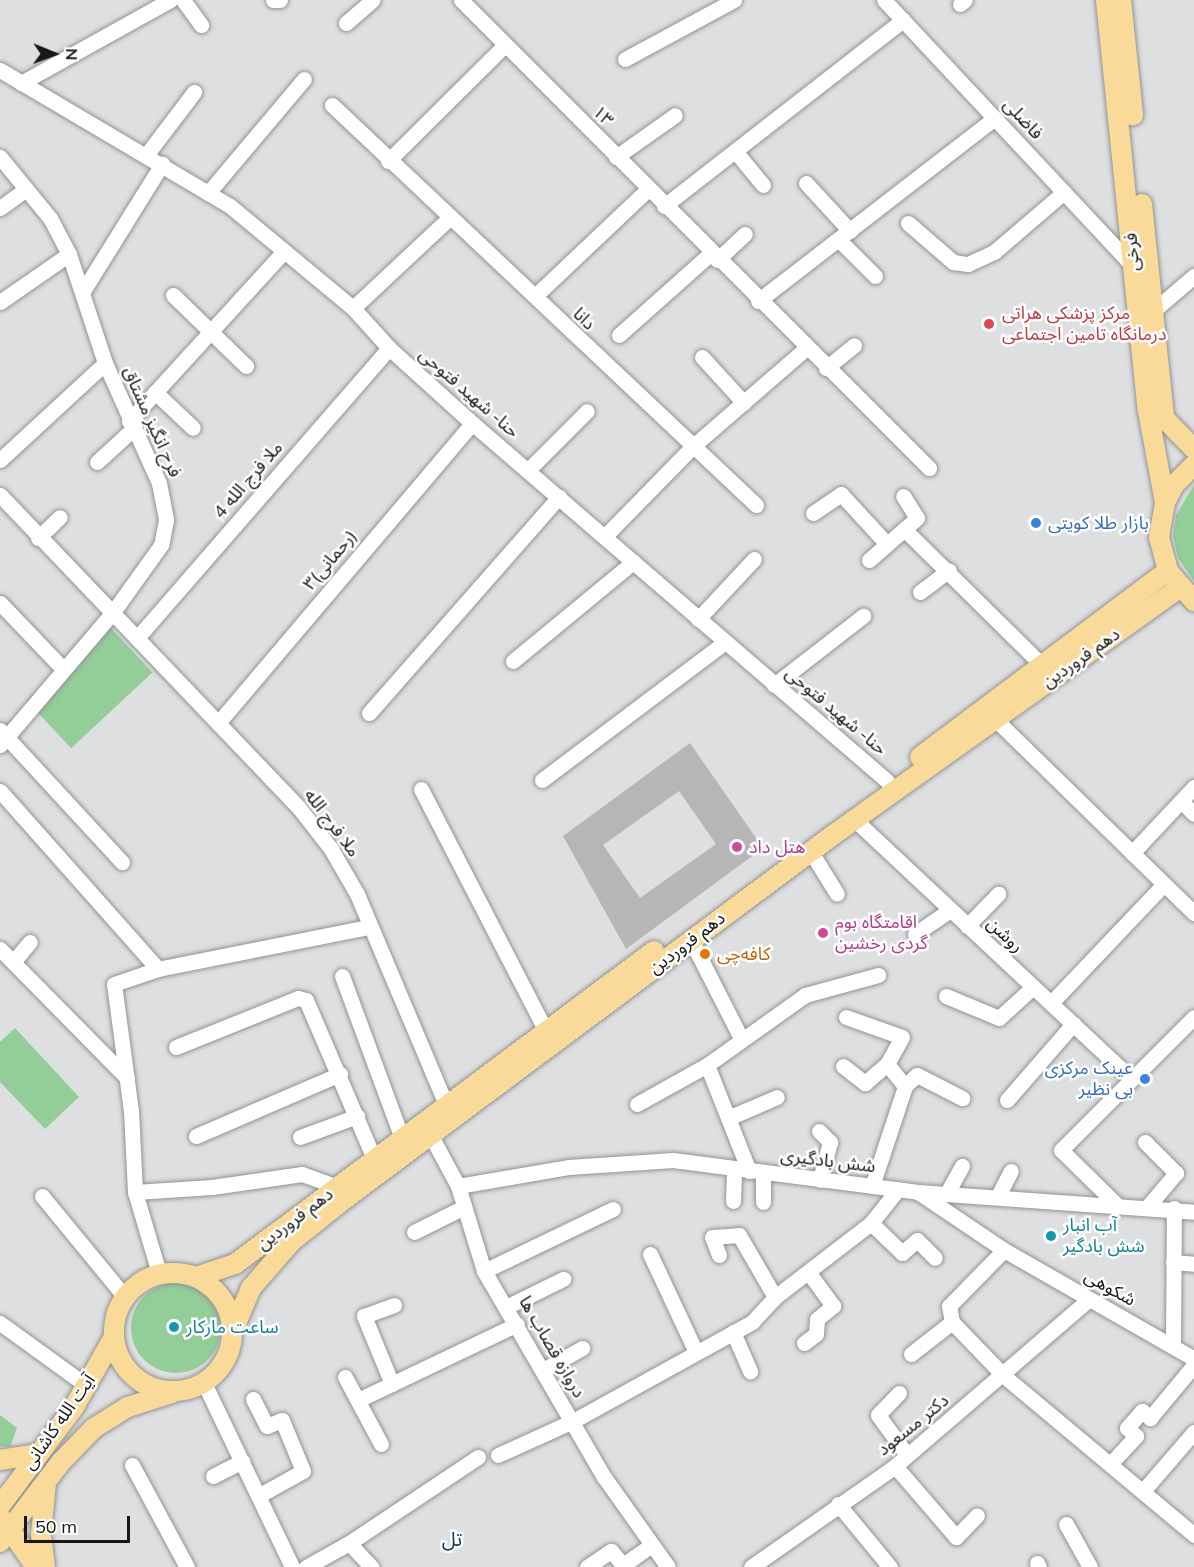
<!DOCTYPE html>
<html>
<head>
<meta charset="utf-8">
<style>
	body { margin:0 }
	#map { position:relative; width:1194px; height:1567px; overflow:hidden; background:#dedfe1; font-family:Mulish,"Noto Sans Arabic",sans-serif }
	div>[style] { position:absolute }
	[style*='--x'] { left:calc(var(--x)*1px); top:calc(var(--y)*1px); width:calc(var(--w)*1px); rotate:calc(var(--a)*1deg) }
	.green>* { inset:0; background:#93cd98; transform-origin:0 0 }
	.round { border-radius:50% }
	.building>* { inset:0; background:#b7b5b6 }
	.roads { filter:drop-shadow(0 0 2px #929395) drop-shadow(0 0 2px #929395) }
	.minor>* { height:15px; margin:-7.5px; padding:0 7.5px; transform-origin:7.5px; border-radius:7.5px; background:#fff }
	.major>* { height:20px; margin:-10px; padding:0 10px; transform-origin:10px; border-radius:10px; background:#fada99 }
	.major>.ring { margin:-10px; padding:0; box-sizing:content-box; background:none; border:20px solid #fada99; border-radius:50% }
	.dots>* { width:16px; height:16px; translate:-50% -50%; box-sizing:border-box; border:3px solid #fff; border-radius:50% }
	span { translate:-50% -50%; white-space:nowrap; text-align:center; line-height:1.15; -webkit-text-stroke:5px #fff; paint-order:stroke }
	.street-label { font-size:18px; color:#171718 }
	.health-label { font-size:18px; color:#be3a42 }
	.left { translate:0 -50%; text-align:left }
	.shop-label { font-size:18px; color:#366cbe }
	.right { translate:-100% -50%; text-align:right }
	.hotel-label { font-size:18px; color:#b23c85 }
	.food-label { font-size:18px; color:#c56008 }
	.culture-label { font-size:18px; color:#0d838f }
	.neighbourhood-label { font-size:20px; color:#103f63 }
	.north { position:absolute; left:24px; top:24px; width:60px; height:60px; -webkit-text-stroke:4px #fff; paint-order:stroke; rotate:91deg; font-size:16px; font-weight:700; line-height:24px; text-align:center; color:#171718 }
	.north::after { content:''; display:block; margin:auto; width:21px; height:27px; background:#171718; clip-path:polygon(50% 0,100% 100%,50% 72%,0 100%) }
	.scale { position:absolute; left:24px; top:1516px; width:106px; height:27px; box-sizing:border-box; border:3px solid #171718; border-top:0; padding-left:8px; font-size:18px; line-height:21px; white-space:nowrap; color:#171718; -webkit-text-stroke:4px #fff; paint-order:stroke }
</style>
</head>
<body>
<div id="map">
	<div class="green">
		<i style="clip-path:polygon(1194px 485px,1194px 581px,1178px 558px,1173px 536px,1176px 515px)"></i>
		<i style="left:108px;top:625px;width:65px;height:111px;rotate:47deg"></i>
		<i style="clip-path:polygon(15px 1028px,79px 1097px,45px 1129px,0 1082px,0 1042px)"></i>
		<i class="round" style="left:131px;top:1283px;width:90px;height:90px"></i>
		<i style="clip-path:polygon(0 1415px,17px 1428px,10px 1447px,0 1446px)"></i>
	</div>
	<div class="building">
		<i style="clip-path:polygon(evenodd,690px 743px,763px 848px,626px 949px,563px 836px,690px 743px,679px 791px,716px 844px,640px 898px,603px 845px,679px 791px)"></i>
	</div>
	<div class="roads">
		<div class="minor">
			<i style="--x:183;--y:0;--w:31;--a:54"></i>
			<i style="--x:273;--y:0;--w:7;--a:0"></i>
			<i style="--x:461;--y:0;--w:662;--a:45"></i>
			<i style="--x:884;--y:0;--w:364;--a:46.9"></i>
			<i style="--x:960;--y:4;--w:6;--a:-39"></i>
			<i style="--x:346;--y:23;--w:35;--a:-41"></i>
			<i style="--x:625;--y:59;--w:124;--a:-28.4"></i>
			<i style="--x:0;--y:70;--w:267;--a:30.6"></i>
			<i style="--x:230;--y:206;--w:160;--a:39.7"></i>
			<i style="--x:353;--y:308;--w:54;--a:48"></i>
			<i style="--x:389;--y:348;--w:112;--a:42.1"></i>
			<i style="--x:472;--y:423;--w:548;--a:40.78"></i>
			<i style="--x:21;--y:83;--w:171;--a:-29.1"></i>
			<i style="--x:332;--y:105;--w:583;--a:43.33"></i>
			<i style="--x:735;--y:151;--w:44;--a:50.5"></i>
			<i style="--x:147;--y:154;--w:78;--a:-52.8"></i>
			<i style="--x:0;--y:157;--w:79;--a:50.7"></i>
			<i style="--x:50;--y:218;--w:41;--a:62.2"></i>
			<i style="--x:69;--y:254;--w:115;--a:71.7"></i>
			<i style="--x:105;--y:363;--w:132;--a:65.8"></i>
			<i style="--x:159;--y:483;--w:38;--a:79"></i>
			<i style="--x:166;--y:520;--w:25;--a:101"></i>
			<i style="--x:161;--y:545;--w:82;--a:125.6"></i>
			<i style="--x:113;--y:612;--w:175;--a:130.4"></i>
			<i style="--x:616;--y:157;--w:72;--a:-35.4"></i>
			<i style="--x:388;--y:161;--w:165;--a:-44.8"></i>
			<i style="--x:806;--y:183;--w:65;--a:47.5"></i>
			<i style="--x:208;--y:193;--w:149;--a:-49.9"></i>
			<i style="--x:664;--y:206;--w:303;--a:-37.9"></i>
			<i style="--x:0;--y:208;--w:32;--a:-36"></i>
			<i style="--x:908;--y:223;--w:60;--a:40.9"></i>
			<i style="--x:953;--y:262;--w:15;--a:8"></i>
			<i style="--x:968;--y:264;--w:29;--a:-25"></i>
			<i style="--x:994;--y:252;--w:92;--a:-40.6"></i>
			<i style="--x:839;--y:240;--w:51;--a:45"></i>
			<i style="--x:717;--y:260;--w:38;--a:-43"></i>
			<i style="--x:83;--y:291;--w:150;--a:-58.1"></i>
			<i style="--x:173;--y:295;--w:102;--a:44.2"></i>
			<i style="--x:535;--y:296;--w:156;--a:-43.4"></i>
			<i style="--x:758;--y:301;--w:299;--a:-37.7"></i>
			<i style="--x:0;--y:302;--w:84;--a:-34.8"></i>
			<i style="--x:353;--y:308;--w:130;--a:-43.1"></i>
			<i style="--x:1153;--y:311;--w:54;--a:-40.5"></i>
			<i style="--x:619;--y:335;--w:123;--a:-41.7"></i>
			<i style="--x:702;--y:357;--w:62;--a:47.6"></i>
			<i style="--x:826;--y:368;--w:36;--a:-39"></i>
			<i style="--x:155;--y:392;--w:52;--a:43.5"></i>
			<i style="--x:129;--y:421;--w:230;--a:-47.6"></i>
			<i style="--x:0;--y:460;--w:143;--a:-42.7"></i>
			<i style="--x:97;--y:462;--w:49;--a:-42.5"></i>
			<i style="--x:528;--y:470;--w:83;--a:-45"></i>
			<i style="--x:0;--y:495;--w:433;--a:46.3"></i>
			<i style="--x:299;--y:808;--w:52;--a:52"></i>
			<i style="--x:331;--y:849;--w:52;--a:60"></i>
			<i style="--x:357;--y:894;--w:229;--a:67.1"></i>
			<i style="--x:813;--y:513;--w:34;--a:-34"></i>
			<i style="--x:841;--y:494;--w:67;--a:47.4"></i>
			<i style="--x:904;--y:529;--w:194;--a:44.6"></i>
			<i style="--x:604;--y:537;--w:126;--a:-45.6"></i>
			<i style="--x:692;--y:447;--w:150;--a:-40.9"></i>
			<i style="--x:38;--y:538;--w:30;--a:-44"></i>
			<i style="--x:869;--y:560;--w:64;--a:-41.2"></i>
			<i style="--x:917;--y:518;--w:26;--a:-122"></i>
			<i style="--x:920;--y:592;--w:36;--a:-37"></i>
			<i style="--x:0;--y:603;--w:91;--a:46.3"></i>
			<i style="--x:698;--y:619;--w:82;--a:-47"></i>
			<i style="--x:137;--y:638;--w:384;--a:-49"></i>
			<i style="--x:513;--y:661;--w:156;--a:-39.5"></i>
			<i style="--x:774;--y:685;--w:113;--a:-37.8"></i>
			<i style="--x:369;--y:713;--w:288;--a:-48.7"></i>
			<i style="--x:995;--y:719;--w:278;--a:44.3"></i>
			<i style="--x:218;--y:723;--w:393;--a:-49.7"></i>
			<i style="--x:0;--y:730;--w:180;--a:47.3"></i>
			<i style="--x:542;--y:780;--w:228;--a:-37"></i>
			<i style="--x:421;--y:789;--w:272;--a:62.7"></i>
			<i style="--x:0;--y:791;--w:238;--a:48.4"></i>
			<i style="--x:1181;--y:801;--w:18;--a:45"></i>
			<i style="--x:855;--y:820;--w:376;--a:43.1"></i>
			<i style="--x:811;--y:852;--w:49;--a:58.2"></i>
			<i style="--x:1132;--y:853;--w:91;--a:-46.8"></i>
			<i style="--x:967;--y:926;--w:45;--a:-45.9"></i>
			<i style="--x:915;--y:934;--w:42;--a:-34.4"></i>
			<i style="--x:691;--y:940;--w:112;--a:63"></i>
			<i style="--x:0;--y:949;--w:181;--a:45.4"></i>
			<i style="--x:13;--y:962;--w:26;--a:-50"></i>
			<i style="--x:342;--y:976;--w:173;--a:69.7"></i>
			<i style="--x:946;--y:996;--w:57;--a:22.5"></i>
			<i style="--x:999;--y:1018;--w:46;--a:-42.4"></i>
			<i style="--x:1051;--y:1003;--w:164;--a:-46.5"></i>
			<i style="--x:846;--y:1017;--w:59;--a:19.7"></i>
			<i style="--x:902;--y:1037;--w:31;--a:119"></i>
			<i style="--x:887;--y:1064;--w:28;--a:51"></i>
			<i style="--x:176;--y:1047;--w:131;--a:-21.9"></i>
			<i style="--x:298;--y:998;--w:8;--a:14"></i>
			<i style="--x:306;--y:1000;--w:173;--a:66.8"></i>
			<i style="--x:843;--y:1066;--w:28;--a:38"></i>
			<i style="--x:865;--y:1083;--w:29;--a:-41"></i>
			<i style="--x:1007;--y:1100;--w:101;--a:-49"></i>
			<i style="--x:637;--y:1104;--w:80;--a:-29.1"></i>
			<i style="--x:728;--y:1118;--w:53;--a:-23.2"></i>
			<i style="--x:819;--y:1131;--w:16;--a:45"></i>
			<i style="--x:830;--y:1142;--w:39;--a:105"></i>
			<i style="--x:430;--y:1134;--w:59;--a:61.7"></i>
			<i style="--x:458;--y:1186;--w:89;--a:73"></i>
			<i style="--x:484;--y:1271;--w:238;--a:59.8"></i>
			<i style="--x:604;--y:1477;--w:110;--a:54.6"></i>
			<i style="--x:196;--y:1136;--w:157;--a:-23.3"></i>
			<i style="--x:300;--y:1137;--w:61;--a:-20.2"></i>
			<i style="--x:1145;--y:1142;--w:44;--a:45"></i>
			<i style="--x:1176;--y:1173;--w:43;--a:130.3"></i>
			<i style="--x:749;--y:1171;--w:114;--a:-111.6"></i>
			<i style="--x:707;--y:1065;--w:120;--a:-35.5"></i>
			<i style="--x:805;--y:995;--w:76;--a:-15.3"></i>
			<i style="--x:458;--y:1186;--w:113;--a:-9.7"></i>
			<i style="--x:569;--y:1167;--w:104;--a:-3.9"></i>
			<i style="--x:673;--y:1160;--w:247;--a:7.4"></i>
			<i style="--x:918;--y:1192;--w:277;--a:4.1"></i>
			<i style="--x:872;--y:1186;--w:105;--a:-71.7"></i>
			<i style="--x:905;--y:1086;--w:16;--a:-43"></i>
			<i style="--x:917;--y:1075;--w:51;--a:27.1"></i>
			<i style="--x:135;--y:1192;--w:77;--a:-3.7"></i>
			<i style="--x:212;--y:1187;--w:91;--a:-8.2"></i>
			<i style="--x:302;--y:1174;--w:38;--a:20"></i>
			<i style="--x:918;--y:1192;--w:104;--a:34"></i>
			<i style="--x:1004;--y:1250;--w:219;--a:29.8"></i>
			<i style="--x:947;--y:1193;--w:31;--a:-61"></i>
			<i style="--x:42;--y:1196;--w:131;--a:50.6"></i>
			<i style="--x:998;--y:1196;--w:28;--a:-63"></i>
			<i style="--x:733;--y:1201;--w:32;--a:-88"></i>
			<i style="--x:763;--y:1202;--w:29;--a:-90"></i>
			<i style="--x:1117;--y:1205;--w:78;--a:-135.5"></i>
			<i style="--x:1061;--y:1150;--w:188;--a:-45"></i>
			<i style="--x:871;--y:1223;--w:43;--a:44.1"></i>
			<i style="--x:902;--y:1253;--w:20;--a:-41"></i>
			<i style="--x:917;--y:1240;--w:25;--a:45"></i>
			<i style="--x:414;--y:1232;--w:56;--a:-26.6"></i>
			<i style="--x:1004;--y:1250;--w:78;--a:134.5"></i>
			<i style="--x:949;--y:1306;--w:16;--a:79"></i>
			<i style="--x:952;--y:1322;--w:75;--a:46.1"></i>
			<i style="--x:1004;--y:1376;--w:248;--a:39.9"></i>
			<i style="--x:650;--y:1254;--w:108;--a:64.9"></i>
			<i style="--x:719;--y:1255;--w:19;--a:-111"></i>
			<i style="--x:712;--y:1237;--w:27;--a:-4"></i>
			<i style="--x:739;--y:1235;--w:72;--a:59.9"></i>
			<i style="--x:1173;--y:1262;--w:21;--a:5"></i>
			<i style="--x:484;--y:1271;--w:143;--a:-25.7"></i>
			<i style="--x:159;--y:1273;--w:84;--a:-106.5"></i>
			<i style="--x:135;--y:1192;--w:81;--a:-92.8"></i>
			<i style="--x:131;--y:1111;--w:128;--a:-97.6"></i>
			<i style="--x:114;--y:984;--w:46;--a:-18.8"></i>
			<i style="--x:158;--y:969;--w:215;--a:-11.3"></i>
			<i style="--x:506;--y:1307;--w:64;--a:-26.2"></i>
			<i style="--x:0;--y:1323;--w:107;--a:35.9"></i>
			<i style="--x:733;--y:1332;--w:43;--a:66.4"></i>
			<i style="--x:804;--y:1343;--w:15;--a:-37"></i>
			<i style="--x:816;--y:1334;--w:15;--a:-86"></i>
			<i style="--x:817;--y:1319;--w:21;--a:-39"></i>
			<i style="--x:833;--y:1306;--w:41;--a:-126"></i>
			<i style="--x:1173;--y:1344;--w:136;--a:-89.6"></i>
			<i style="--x:911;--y:1354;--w:52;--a:-38"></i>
			<i style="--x:543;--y:1370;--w:45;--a:-29.4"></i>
			<i style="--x:345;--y:1377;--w:76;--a:61.8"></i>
			<i style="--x:204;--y:1383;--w:204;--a:64.4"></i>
			<i style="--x:392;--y:1384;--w:74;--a:-112.4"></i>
			<i style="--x:364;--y:1316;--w:32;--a:-20"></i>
			<i style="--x:899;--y:1393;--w:30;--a:134"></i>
			<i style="--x:878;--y:1415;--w:49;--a:54.1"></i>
			<i style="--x:253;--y:1399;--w:30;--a:63"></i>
			<i style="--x:267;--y:1426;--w:16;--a:-22"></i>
			<i style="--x:282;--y:1420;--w:55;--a:67.6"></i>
			<i style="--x:303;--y:1471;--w:51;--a:150.9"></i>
			<i style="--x:358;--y:1400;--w:176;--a:-25.5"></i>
			<i style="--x:498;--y:1455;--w:82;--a:-24.4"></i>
			<i style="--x:573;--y:1421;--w:205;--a:-28.9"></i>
			<i style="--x:752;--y:1322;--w:34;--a:-47"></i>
			<i style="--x:775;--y:1297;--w:121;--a:-37.6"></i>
			<i style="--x:871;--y:1223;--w:43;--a:-51.5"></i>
			<i style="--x:1111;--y:1463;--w:37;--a:-47"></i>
			<i style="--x:1136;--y:1436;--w:12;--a:-138"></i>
			<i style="--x:1127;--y:1428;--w:23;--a:-49"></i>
			<i style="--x:1142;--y:1411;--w:11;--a:41"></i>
			<i style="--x:1150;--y:1418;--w:69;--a:-50.3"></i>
			<i style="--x:132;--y:1465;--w:116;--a:61.7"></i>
			<i style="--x:895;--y:1466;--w:94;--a:49.3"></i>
			<i style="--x:956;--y:1537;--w:30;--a:-46"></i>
			<i style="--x:213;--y:1476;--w:33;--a:-27"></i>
			<i style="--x:1143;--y:1491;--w:78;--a:-49.2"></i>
			<i style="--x:838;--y:1504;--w:82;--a:50.5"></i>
			<i style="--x:1066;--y:1524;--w:49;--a:60.8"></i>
			<i style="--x:349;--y:1543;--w:155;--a:-33.7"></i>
			<i style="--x:1037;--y:1563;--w:4;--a:63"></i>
			<i style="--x:306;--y:1567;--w:49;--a:-29.2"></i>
			<i style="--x:349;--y:1543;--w:33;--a:47"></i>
			<i style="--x:587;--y:1567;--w:29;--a:-34"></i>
			<i style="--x:611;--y:1551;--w:18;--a:49"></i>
			<i style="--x:623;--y:1565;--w:35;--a:-35"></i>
			<i style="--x:751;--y:1567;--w:176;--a:-35"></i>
			<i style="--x:895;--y:1466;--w:255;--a:-40.7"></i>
		</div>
		<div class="major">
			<i style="--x:1106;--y:0;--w:413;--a:84.2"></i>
			<i style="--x:1148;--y:411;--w:94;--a:79.5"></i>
			<i style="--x:1121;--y:0;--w:116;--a:84"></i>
			<i style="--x:1142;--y:204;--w:215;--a:84.1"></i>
			<i style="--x:1164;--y:418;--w:43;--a:45.9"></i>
			<i style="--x:1194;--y:465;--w:28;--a:135"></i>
			<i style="--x:1174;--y:485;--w:20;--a:117"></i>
			<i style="--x:1165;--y:503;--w:35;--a:100"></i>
			<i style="--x:1159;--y:537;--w:35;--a:75"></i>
			<i style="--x:1168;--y:571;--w:40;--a:49"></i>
			<i style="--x:920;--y:757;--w:310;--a:-36.9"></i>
			<i class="ring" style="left:114px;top:1273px;width:98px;height:98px"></i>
			<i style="--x:196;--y:1277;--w:41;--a:-18.4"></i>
			<i style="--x:235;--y:1264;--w:523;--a:-36.76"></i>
			<i style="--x:232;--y:1333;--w:49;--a:-67.1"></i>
			<i style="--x:251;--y:1288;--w:62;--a:-48.9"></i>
			<i style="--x:292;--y:1241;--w:69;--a:-38.5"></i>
			<i style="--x:346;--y:1198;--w:607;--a:-36.7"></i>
			<i style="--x:833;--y:835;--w:425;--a:-35.5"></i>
			<i style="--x:0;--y:1460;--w:37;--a:-9"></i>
			<i style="--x:0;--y:1506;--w:124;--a:-53.2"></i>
			<i style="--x:74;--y:1407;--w:81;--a:-60.3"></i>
			<i style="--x:3;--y:1520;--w:57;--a:54.9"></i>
			<i style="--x:0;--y:1542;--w:101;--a:-52.7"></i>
			<i style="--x:61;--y:1462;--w:47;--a:-45.9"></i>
			<i style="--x:94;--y:1428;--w:40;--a:-32"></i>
			<i style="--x:128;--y:1407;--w:46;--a:-17.7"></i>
			<i style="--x:45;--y:1567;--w:33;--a:-97"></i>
			<i style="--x:41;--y:1534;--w:51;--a:-84.4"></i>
		</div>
	</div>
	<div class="dots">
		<i style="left:989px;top:324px;background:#e0444e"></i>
		<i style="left:1036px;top:523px;background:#3f7fe0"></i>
		<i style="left:737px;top:847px;background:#d1479c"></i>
		<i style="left:823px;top:933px;background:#d1479c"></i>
		<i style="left:705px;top:954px;background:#e8710a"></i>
		<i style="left:1145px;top:1079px;background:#3f7fe0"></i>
		<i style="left:1051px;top:1236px;background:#0f9aa8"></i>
		<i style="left:174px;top:1327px;background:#0f9aa8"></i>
	</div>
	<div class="street-label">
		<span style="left:603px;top:116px;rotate:45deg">۱۳</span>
		<span style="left:1023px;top:119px;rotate:47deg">فاضلی</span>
		<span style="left:1132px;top:252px;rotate:-94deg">فرخی</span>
		<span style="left:584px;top:319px;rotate:45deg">دانا</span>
		<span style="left:469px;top:393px;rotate:41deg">حنا- شهید فتوحی</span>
		<span style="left:152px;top:422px;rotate:66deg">فرح انگیز مشتاق</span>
		<span style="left:248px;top:480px;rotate:-49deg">4 ملا فرج الله</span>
		<span style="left:330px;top:560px;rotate:-50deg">۳(رحمانی)</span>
		<span style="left:1081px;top:658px;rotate:-35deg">دهم فروردین</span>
		<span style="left:836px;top:711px;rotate:40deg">حنا- شهید فتوحی</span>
		<span style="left:332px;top:823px;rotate:53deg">ملا فرج الله</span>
		<span style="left:1005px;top:935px;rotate:43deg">روشن</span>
		<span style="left:687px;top:943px;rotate:-37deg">دهم فروردین</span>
		<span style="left:828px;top:1161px;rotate:7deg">شش بادگیری</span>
		<span style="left:295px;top:1219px;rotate:-37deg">دهم فروردین</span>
		<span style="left:1110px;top:1288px;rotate:29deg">شکوهی</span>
		<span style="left:552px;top:1347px;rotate:60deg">دروازه قصاب ها</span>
		<span style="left:59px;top:1422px;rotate:-55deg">آیت الله کاشانی</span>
		<span style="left:913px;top:1425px;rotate:-39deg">دکتر مسعود</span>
	</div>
	<div class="health-label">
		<span class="left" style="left:1002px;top:324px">مرکز پزشکی هراتی<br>درمانگاه تامین اجتماعی</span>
	</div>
	<div class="shop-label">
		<span class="left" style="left:1048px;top:523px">بازار طلا کویتی</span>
		<span class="right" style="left:1133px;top:1079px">عینک مرکزی<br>بی نظیر</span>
	</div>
	<div class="hotel-label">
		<span class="left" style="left:749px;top:847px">هتل داد</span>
		<span class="left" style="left:835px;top:933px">اقامتگاه بوم<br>گردی رخشین</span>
	</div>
	<div class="food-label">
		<span class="left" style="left:717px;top:954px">کافه‌چی</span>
	</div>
	<div class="culture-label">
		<span class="left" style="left:1063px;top:1236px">آب انبار<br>شش بادگیر</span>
		<span class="left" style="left:186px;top:1327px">ساعت مارکار</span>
	</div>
	<div class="neighbourhood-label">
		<span style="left:452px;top:1538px">تل</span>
	</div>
	<div class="north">N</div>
	<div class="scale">50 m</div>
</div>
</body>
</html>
